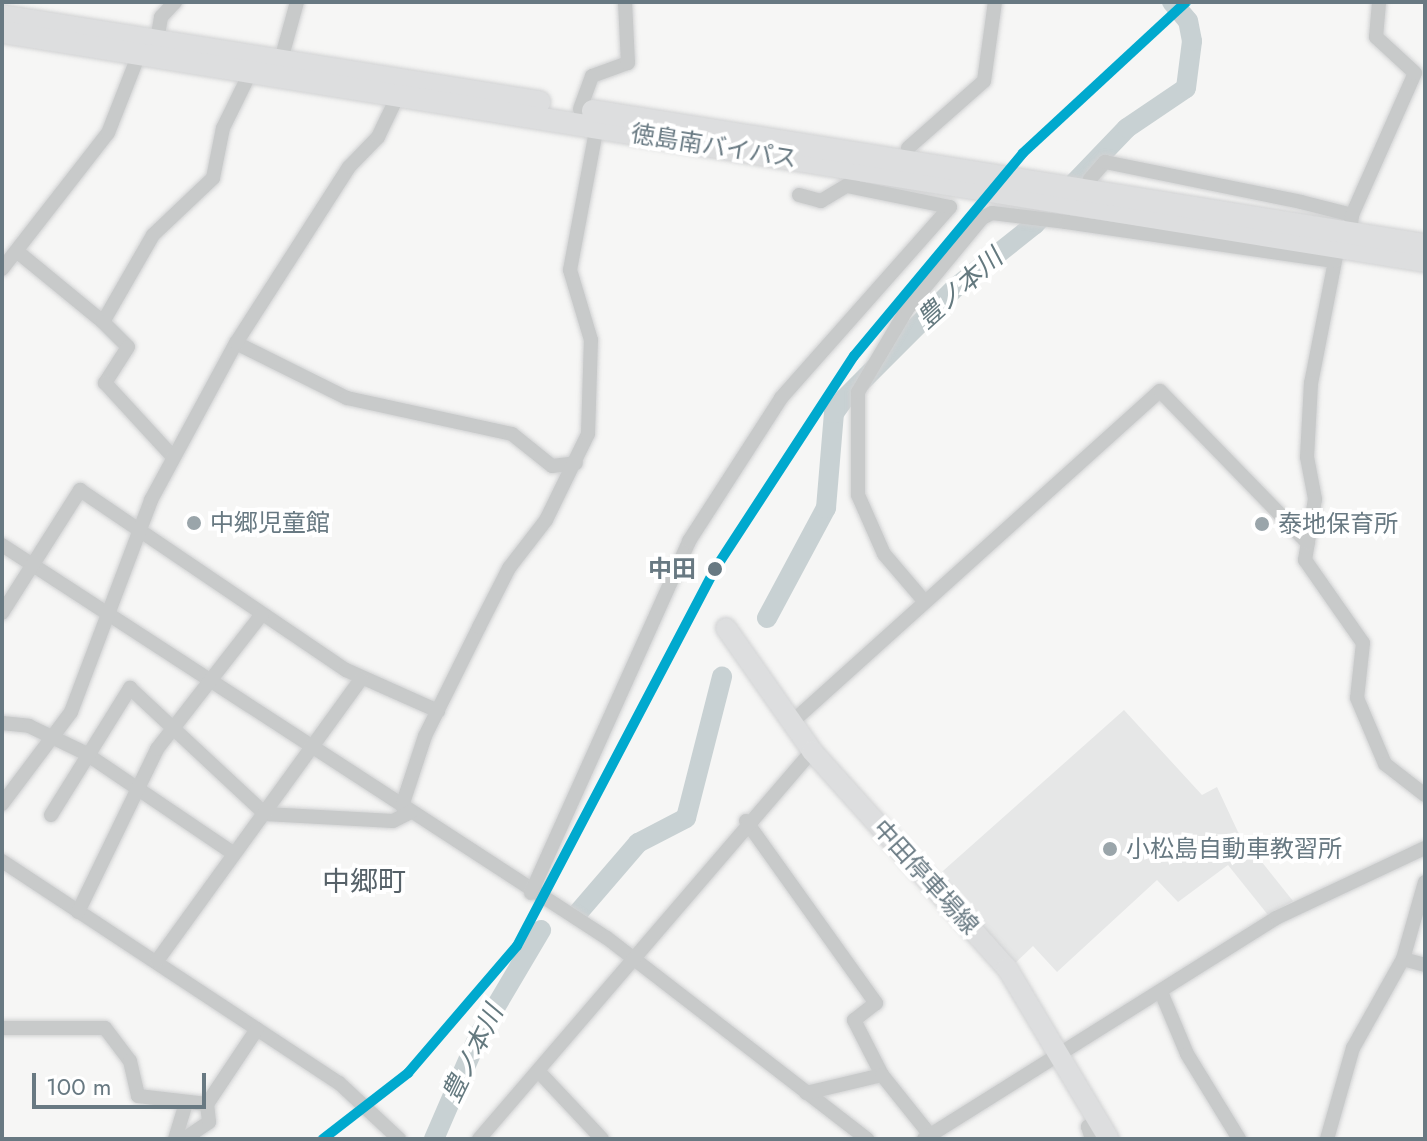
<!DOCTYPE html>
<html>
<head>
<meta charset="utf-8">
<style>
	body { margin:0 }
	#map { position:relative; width:1427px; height:1141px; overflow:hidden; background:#f6f6f5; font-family:Jost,"Noto Sans JP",sans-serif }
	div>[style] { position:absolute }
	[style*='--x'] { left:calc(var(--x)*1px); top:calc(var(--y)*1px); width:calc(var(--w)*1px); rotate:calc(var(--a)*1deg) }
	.built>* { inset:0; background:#e6e7e7 }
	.river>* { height:20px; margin:-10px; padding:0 10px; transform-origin:10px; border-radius:10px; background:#c8d1d3 }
	.roads { filter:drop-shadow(0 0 2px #d1d2d3) drop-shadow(0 0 2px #d1d2d3) }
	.minor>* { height:14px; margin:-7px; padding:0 7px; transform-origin:7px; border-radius:7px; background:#c8caca }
	.secondary>* { height:20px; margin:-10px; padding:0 10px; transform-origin:10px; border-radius:10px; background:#dddedf }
	.trunk>* { height:22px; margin:-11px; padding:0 11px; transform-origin:11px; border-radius:11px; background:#dddedf }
	.rail-1>* { height:10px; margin:-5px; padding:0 5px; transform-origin:5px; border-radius:5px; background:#00a9ce }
	.dots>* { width:22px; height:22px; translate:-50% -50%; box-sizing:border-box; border:4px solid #fff; border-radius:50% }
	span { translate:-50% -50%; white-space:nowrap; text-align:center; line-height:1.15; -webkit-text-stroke:8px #fff; paint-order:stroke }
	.street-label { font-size:24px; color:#687982 }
	.poi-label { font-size:24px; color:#687982 }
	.left { translate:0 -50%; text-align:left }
	.stop-label { font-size:24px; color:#687982; font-weight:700 }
	.right { translate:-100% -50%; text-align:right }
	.water-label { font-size:26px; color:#64797f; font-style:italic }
	.quarter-label { font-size:28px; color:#566168 }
	.frame { position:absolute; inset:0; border:4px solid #687982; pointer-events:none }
	.scale { position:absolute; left:32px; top:1073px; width:174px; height:36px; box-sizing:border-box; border:4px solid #687982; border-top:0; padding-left:10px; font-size:24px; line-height:28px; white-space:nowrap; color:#687982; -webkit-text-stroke:6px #fff; paint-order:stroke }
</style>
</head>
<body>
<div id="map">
	<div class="built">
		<i style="clip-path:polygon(1124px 710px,1202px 795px,1217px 787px,1238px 832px,1293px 901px,1268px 915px,1228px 865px,1178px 902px,1157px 880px,1057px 972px,1033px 946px,1012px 966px,935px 878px)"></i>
	</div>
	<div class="river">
		<i style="--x:767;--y:618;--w:125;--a:-61.8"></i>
		<i style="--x:826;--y:508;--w:95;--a:-85.2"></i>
		<i style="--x:834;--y:413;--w:17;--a:-54"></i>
		<i style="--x:844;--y:399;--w:158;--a:-45"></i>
		<i style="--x:956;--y:287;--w:100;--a:-38.5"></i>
		<i style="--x:1034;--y:225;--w:134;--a:-46.2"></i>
		<i style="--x:1127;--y:128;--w:71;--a:-34.1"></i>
		<i style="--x:1186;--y:88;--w:47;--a:-82.7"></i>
		<i style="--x:1192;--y:41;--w:20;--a:-101"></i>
		<i style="--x:1188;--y:21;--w:25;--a:-130"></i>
		<i style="--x:577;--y:914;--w:94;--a:-49.3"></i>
		<i style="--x:638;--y:843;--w:54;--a:-27.5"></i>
		<i style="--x:686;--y:818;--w:146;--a:-75.7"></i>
		<i style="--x:434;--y:1139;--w:113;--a:-66.6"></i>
		<i style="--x:479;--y:1035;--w:122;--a:-59.4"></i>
	</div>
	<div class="roads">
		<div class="minor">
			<i style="--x:157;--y:40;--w:23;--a:-80"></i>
			<i style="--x:161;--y:17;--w:21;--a:-47"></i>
			<i style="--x:281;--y:60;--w:60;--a:-74.6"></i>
			<i style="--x:580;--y:109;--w:35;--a:-70"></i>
			<i style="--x:592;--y:76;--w:38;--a:-20"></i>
			<i style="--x:628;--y:63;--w:61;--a:-92.8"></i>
			<i style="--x:908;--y:148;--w:101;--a:-41.4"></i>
			<i style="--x:984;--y:81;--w:80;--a:-82.1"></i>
			<i style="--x:1090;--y:179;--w:23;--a:-49"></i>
			<i style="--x:1105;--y:162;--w:200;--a:11.5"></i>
			<i style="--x:1301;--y:202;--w:53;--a:14.3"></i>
			<i style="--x:1352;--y:215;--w:18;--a:96"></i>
			<i style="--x:799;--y:195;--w:23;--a:15"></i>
			<i style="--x:821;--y:201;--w:37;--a:-31"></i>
			<i style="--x:1352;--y:215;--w:155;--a:-66.1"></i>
			<i style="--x:1415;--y:73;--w:53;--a:-137.3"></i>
			<i style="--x:1376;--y:37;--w:35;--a:-85"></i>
			<i style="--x:19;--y:253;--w:109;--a:39.4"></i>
			<i style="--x:103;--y:322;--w:100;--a:-60.1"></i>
			<i style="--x:153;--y:235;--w:83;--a:-43.5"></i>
			<i style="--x:213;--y:178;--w:51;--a:-78.7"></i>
			<i style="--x:223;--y:128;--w:70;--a:-63.8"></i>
			<i style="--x:1336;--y:256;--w:129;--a:101.1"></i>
			<i style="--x:1311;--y:383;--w:74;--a:93.1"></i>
			<i style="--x:1307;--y:457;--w:43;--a:79.2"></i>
			<i style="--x:1315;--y:499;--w:62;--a:99.3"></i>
			<i style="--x:1305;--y:560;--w:101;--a:55.1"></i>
			<i style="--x:1363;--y:643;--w:55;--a:96.2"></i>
			<i style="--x:1357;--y:698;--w:72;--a:67"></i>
			<i style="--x:1385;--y:764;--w:51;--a:37.8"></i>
			<i style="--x:2;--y:269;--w:172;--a:-52.1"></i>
			<i style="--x:108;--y:133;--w:85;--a:-68.6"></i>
			<i style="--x:103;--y:322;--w:35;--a:45"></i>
			<i style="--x:128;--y:347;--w:43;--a:122.6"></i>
			<i style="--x:105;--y:383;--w:100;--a:47.4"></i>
			<i style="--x:236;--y:343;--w:124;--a:26.4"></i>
			<i style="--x:347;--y:398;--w:169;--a:12.3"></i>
			<i style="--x:512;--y:434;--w:51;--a:38.7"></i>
			<i style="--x:552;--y:466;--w:24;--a:-7"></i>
			<i style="--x:2;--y:545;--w:721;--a:33.01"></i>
			<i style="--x:607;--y:938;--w:329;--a:37.7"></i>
			<i style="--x:925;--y:602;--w:63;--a:-130.5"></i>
			<i style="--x:884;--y:554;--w:64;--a:-113.8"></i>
			<i style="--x:858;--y:495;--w:103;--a:-90"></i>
			<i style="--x:858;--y:392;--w:96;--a:-59.4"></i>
			<i style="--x:907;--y:309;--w:118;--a:-50.5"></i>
			<i style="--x:982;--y:218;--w:11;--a:-27"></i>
			<i style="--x:992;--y:213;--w:75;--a:6.9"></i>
			<i style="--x:1066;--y:222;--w:271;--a:8.3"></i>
			<i style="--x:2;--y:613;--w:146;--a:-57.6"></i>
			<i style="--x:80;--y:490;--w:321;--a:34.1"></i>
			<i style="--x:346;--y:670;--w:101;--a:24"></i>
			<i style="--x:2;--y:723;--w:27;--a:6"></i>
			<i style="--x:29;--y:726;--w:62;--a:25.7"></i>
			<i style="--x:85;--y:753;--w:180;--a:34.1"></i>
			<i style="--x:791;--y:723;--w:496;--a:-42"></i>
			<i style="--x:1160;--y:391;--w:212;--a:45.8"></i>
			<i style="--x:2;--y:804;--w:115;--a:-53.1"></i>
			<i style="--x:71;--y:712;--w:227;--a:-69.3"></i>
			<i style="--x:151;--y:500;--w:179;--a:-61.6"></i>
			<i style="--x:236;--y:343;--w:209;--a:-57.3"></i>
			<i style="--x:349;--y:167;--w:42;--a:-46"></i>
			<i style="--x:378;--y:137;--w:51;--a:-64.4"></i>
			<i style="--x:402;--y:806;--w:74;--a:-71.8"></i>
			<i style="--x:425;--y:736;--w:122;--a:-63.6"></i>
			<i style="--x:479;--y:627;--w:66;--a:-63"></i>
			<i style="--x:509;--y:568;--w:61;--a:-52.4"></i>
			<i style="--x:546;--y:520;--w:96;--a:-64"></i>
			<i style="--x:588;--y:434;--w:94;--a:-88.2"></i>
			<i style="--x:591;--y:340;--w:73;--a:-106.7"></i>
			<i style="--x:570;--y:270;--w:147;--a:-79.4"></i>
			<i style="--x:51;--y:815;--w:150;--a:-58.1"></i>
			<i style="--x:130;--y:688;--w:185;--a:43"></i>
			<i style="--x:265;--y:814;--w:128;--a:3.1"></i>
			<i style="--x:393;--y:821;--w:20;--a:-27"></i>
			<i style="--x:746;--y:821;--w:224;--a:54.5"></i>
			<i style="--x:876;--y:1003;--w:28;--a:142"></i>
			<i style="--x:854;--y:1020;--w:62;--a:63"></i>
			<i style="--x:882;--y:1075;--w:78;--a:166.7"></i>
			<i style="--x:2;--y:861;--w:404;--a:33.4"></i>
			<i style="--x:339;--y:1083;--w:82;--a:43"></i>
			<i style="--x:531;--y:893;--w:386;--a:-65.8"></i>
			<i style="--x:689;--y:541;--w:170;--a:-57.2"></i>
			<i style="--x:781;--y:398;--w:255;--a:-48.5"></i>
			<i style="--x:950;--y:207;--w:104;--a:-168.4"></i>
			<i style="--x:78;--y:912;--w:181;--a:-64.1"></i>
			<i style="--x:157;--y:749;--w:171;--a:-52.1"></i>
			<i style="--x:1403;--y:959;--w:23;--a:15"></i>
			<i style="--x:157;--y:961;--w:348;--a:-54.1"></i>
			<i style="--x:1161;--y:992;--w:67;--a:67.2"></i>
			<i style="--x:1187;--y:1054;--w:100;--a:58.5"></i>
			<i style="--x:2;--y:1028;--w:103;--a:0"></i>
			<i style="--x:105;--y:1028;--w:41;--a:52.9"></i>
			<i style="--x:130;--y:1061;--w:36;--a:77"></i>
			<i style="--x:138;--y:1096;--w:69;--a:6.6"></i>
			<i style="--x:541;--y:1074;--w:89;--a:46.8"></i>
			<i style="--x:882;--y:1075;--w:77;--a:51.3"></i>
			<i style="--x:175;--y:1139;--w:37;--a:-73"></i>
			<i style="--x:184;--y:1139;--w:30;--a:-34"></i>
			<i style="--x:209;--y:1122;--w:18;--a:-96"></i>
			<i style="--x:207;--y:1104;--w:90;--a:-56.3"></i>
			<i style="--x:479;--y:1139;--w:511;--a:-49.36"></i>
			<i style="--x:924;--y:1139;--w:416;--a:-32.1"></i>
			<i style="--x:1276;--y:918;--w:165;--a:-25.2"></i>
			<i style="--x:1092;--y:1139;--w:13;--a:-108"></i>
			<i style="--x:1088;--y:1127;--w:13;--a:-32"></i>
			<i style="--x:1327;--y:1139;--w:95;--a:-74.1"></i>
			<i style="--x:1353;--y:1048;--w:102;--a:-60.7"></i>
			<i style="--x:1403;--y:959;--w:80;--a:-74.1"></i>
		</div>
		<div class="secondary">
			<i style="--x:726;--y:628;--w:150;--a:55"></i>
			<i style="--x:812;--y:751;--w:292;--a:48.1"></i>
			<i style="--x:1007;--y:968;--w:199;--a:59.2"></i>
		</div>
		<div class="trunk">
			<i style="--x:2;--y:16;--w:544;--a:9.1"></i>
			<i style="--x:2;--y:32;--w:1441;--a:9.14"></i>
			<i style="--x:593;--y:111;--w:843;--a:9.15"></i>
		</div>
	</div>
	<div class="rail-1">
		<i style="--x:323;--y:1139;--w:108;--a:-37.8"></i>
		<i style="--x:408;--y:1073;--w:167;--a:-49.4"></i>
		<i style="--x:517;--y:946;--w:426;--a:-62.3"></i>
		<i style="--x:715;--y:569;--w:254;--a:-56.9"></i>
		<i style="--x:854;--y:356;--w:264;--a:-50.2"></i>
		<i style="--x:1023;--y:153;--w:222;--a:-42.8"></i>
	</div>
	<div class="dots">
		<i style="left:194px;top:523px;background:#9aa5aa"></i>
		<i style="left:1262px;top:524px;background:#9aa5aa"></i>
		<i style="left:715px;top:569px;background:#687982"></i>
		<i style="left:1110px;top:849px;background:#9aa5aa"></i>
	</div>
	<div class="street-label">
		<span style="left:714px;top:146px;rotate:9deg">徳島南バイパス</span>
		<span style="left:926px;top:877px;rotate:48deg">中田停車場線</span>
	</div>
	<div class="poi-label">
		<span class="left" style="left:210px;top:523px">中郷児童館</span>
		<span class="left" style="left:1278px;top:524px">泰地保育所</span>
		<span class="left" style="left:1126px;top:849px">小松島自動車教習所</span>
	</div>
	<div class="stop-label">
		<span class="right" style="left:696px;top:569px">中田</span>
	</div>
	<div class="water-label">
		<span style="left:960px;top:289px;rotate:-42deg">豊ノ本川</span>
		<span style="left:473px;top:1054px;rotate:-64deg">豊ノ本川</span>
	</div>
	<div class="quarter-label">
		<span style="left:364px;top:882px">中郷町</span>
	</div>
	<div class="frame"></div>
	<div class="scale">100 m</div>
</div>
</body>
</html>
